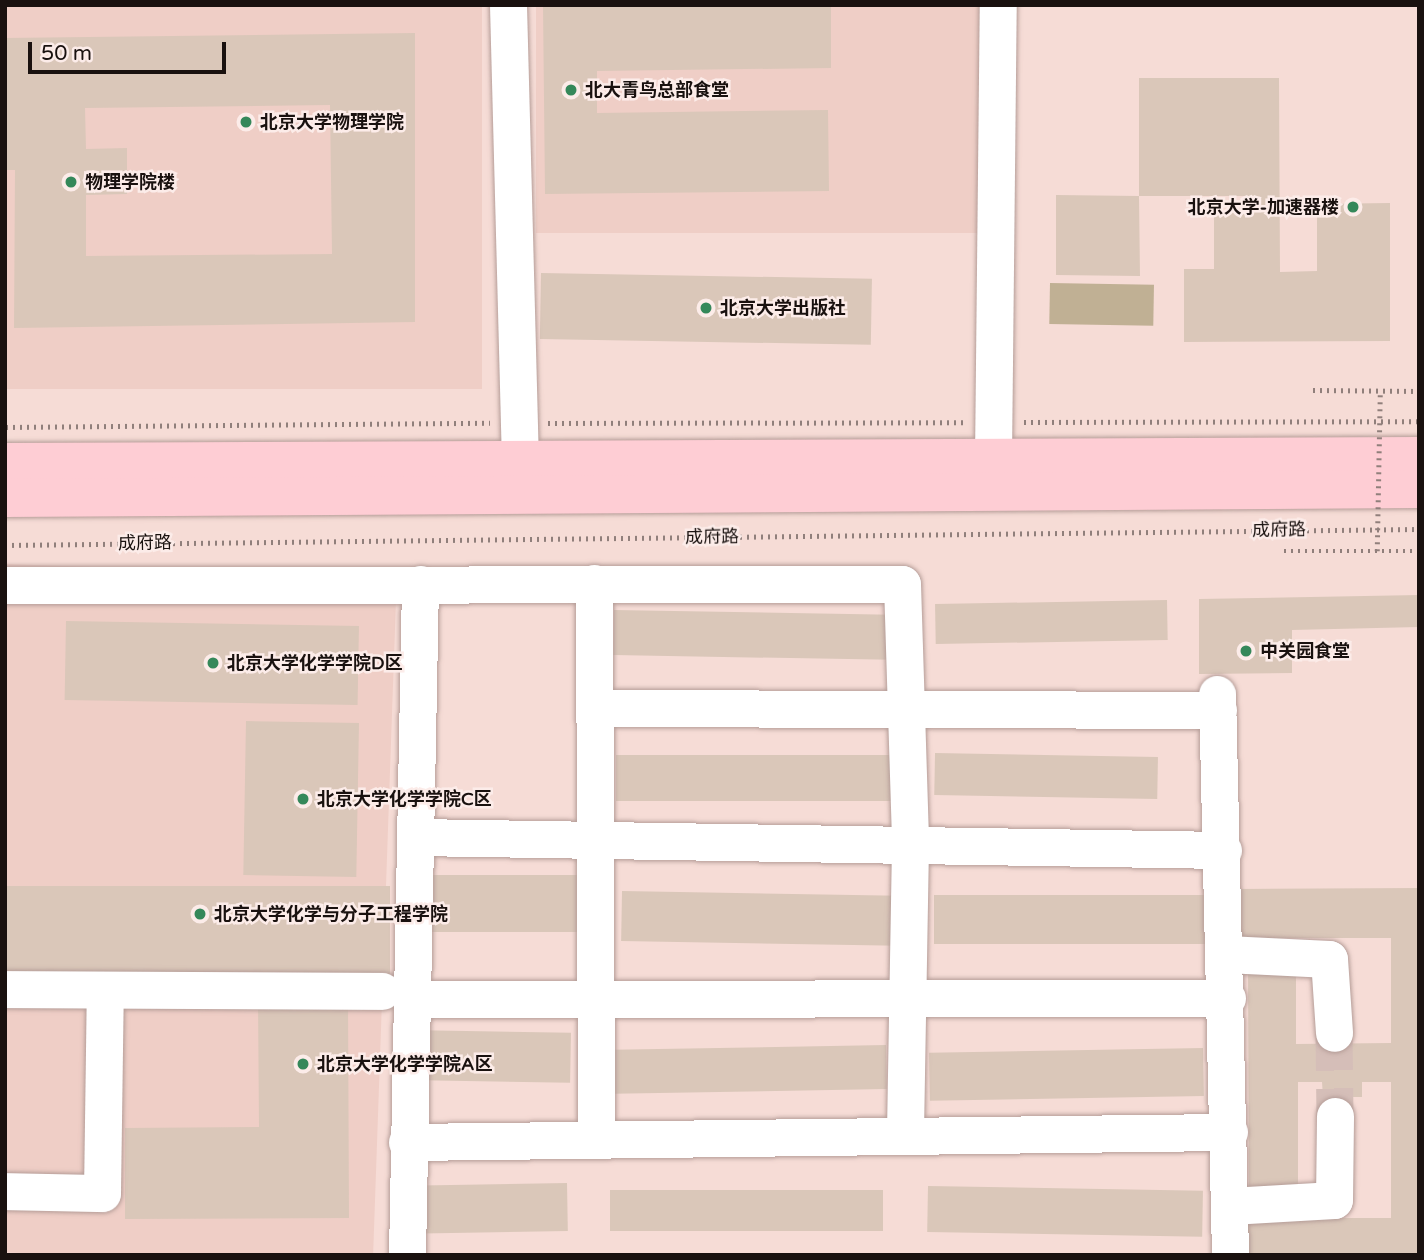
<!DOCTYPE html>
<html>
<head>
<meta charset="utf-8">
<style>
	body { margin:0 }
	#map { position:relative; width:1424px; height:1260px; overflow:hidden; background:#f6dcd6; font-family:"Varela Round","Noto Sans SC",sans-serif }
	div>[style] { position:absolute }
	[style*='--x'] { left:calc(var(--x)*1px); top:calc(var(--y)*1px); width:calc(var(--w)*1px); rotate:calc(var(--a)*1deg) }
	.built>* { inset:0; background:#efcec6; transform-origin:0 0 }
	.green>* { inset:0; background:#c0b094; transform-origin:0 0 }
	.building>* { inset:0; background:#dac7b9; transform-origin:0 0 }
	.minor-tunnel>* { height:37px; margin-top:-18.5px; transform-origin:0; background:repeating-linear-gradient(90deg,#d5beb8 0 37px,transparent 0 55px) }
	.path>* { height:4.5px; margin-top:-2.25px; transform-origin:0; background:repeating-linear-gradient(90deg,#907f7b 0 2px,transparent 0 7px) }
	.roads { filter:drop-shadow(0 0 2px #b59d98) drop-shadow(0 0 2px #b59d98) }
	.minor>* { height:37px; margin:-18.5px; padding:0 18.5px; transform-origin:18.5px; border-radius:18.5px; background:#fff }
	.major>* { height:38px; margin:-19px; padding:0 19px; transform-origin:19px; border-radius:19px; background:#fecdd4 }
	.path-bridge>* { height:4.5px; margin-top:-2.25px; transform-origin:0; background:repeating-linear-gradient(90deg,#907f7b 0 2px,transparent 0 7px) }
	.dots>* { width:19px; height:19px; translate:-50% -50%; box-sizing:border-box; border:4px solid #fcece9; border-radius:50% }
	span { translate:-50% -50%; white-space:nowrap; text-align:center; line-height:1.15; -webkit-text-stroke:5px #fcece9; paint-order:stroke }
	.poi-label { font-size:18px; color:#19110f; font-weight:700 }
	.left { translate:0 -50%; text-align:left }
	.right { translate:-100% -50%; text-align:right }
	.street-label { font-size:18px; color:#19110f }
	.frame { position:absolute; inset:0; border:7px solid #19110f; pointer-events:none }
	.scale { position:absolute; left:28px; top:42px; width:198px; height:32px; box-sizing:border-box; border:4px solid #19110f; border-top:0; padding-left:9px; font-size:21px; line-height:24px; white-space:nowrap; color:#19110f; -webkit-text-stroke:5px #fcece9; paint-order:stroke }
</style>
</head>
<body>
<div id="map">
	<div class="built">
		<i style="left:5px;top:5px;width:477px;height:384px"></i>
		<i style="left:536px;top:5px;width:446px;height:228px"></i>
		<i style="left:5px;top:564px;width:392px;height:688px;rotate:2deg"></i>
	</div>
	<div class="green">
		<i style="left:1050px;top:283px;width:104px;height:41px;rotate:1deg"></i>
	</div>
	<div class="building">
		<i style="clip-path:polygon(543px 5px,831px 5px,831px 68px,597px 71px,597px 113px,828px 110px,829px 191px,545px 194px)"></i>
		<i style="clip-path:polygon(evenodd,415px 33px,415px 322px,14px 328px,15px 170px,5px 170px,5px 38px,415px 33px,330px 105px,332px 254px,86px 256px,86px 195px,127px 194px,127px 148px,86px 149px,85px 108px,330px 105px)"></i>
		<i style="clip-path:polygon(1139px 78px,1279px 78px,1280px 272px,1317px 271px,1317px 204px,1390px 203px,1390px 341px,1184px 342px,1184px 269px,1214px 269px,1214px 210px,1255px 210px,1255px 196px,1139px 196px,1140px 276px,1056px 275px,1056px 195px,1139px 196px)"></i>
		<i style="left:541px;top:273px;width:331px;height:66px;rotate:1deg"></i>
		<i style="clip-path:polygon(1419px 595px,1419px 627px,1292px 630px,1292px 673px,1199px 674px,1199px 599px)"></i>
		<i style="left:1167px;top:600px;width:40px;height:232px;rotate:89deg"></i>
		<i style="left:614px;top:610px;width:278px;height:45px;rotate:1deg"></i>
		<i style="left:66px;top:621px;width:293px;height:79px;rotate:1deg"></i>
		<i style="left:246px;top:721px;width:113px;height:154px;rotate:1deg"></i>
		<i style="left:935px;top:753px;width:223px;height:42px;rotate:1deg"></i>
		<i style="left:616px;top:755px;width:277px;height:46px"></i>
		<i style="left:416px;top:875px;width:164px;height:57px"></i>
		<i style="left:5px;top:886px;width:385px;height:96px"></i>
		<i style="clip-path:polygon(1419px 888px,1419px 1255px,1237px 1255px,1237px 1218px,1391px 1218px,1391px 1082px,1362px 1082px,1362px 1097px,1323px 1097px,1322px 1082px,1298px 1082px,1298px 1190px,1249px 1190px,1248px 964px,1296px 964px,1296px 1044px,1391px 1043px,1391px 938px,1238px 938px,1238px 889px)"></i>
		<i style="left:622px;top:891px;width:277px;height:50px;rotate:1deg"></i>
		<i style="left:934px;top:895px;width:276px;height:49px"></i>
		<i style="clip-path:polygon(258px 1000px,348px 1000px,349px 1218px,125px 1219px,125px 1128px,259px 1127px)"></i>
		<i style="left:407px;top:1030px;width:164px;height:50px;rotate:1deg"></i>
		<i style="left:886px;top:1045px;width:44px;height:273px;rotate:89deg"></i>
		<i style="left:1203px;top:1048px;width:48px;height:274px;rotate:89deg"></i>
		<i style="left:567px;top:1183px;width:48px;height:160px;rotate:89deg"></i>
		<i style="left:928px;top:1186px;width:275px;height:46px;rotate:1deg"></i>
		<i style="left:610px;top:1190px;width:273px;height:41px"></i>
	</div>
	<div class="minor-tunnel">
		<i style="--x:1334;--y:1033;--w:83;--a:89.3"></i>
	</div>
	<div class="path">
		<i style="--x:1313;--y:390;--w:106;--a:0.5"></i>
		<i style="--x:1024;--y:422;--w:395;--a:-0.1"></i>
		<i style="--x:548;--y:423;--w:415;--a:-0.1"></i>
		<i style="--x:6;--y:427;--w:484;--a:-0.5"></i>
		<i style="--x:5;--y:545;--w:1414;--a:-0.65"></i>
		<i style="--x:1284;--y:551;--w:135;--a:0"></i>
	</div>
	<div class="roads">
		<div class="minor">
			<i style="--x:508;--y:5;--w:456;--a:88.5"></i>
			<i style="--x:993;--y:458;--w:453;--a:-89.4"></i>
			<i style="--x:594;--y:583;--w:556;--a:89.79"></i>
			<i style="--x:5;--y:585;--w:897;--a:-0.06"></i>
			<i style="--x:902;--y:584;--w:261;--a:88.2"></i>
			<i style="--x:910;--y:845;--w:290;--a:91"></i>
			<i style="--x:1217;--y:694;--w:561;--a:88.67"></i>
			<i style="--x:598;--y:708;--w:620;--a:0.18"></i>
			<i style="--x:415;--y:837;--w:808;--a:0.92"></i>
			<i style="--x:1226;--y:954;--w:103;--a:2.8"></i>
			<i style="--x:1329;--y:959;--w:74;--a:86.1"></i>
			<i style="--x:5;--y:989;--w:377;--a:0.3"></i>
			<i style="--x:411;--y:999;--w:816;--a:-0.07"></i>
			<i style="--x:407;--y:1142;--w:822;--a:-0.7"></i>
			<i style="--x:5;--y:1191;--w:97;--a:1.2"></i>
			<i style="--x:102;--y:1193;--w:203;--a:-89.2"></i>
			<i style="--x:1230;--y:1206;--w:104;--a:-3.3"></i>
			<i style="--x:1334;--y:1200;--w:84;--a:-89.3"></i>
			<i style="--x:407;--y:1255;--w:671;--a:-88.89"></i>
		</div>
		<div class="major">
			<i style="--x:5;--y:462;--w:1414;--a:-0.24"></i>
			<i style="--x:5;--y:498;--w:1414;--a:-0.36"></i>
		</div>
	</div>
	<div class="path-bridge">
		<i style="--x:1377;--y:551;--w:161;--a:-88.9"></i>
	</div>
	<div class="dots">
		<i style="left:571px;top:90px;background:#35885a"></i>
		<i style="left:246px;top:122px;background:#35885a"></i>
		<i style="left:71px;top:182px;background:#35885a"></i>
		<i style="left:1353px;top:207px;background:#35885a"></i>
		<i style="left:706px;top:308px;background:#35885a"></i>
		<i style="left:1246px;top:651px;background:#35885a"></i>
		<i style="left:213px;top:663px;background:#35885a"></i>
		<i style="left:303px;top:799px;background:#35885a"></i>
		<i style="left:200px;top:914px;background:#35885a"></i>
		<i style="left:303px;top:1064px;background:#35885a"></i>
	</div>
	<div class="poi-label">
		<span class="left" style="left:585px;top:90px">北大青鸟总部食堂</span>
		<span class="left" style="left:260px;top:122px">北京大学物理学院</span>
		<span class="left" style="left:85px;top:182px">物理学院楼</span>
		<span class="right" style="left:1339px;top:207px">北京大学-加速器楼</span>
		<span class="left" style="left:720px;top:308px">北京大学出版社</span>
		<span class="left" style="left:1260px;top:651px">中关园食堂</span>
		<span class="left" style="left:227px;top:663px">北京大学化学学院D区</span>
		<span class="left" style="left:317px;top:799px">北京大学化学学院C区</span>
		<span class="left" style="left:214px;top:914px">北京大学化学与分子工程学院</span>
		<span class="left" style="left:317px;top:1064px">北京大学化学学院A区</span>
	</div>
	<div class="street-label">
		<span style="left:1279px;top:530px;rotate:-1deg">成府路</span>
		<span style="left:712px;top:537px;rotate:-1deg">成府路</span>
		<span style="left:145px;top:543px;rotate:-1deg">成府路</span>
	</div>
	<div class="frame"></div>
	<div class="scale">50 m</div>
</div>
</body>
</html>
